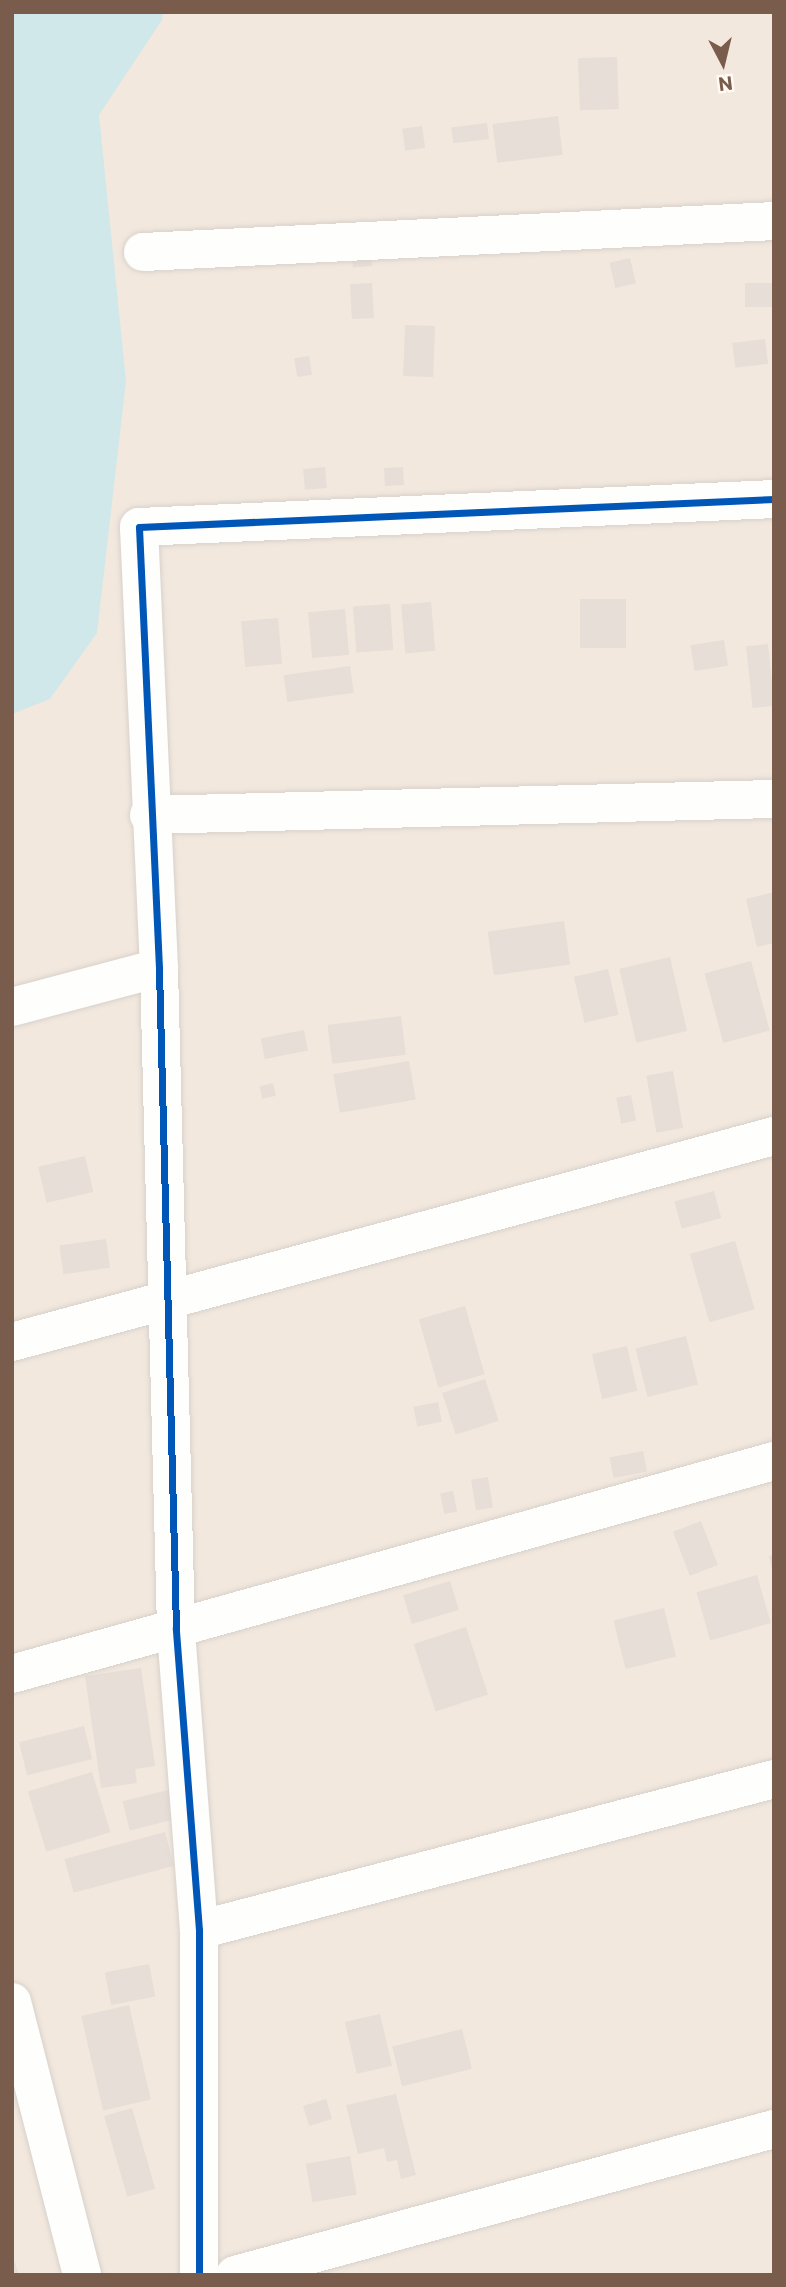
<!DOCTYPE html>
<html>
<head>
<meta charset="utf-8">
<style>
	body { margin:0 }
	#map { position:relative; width:786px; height:2287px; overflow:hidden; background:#f9f5f0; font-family:Commissioner,sans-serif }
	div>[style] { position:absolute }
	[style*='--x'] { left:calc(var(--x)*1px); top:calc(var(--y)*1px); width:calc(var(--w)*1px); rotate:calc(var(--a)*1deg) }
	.residential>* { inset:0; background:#f2e8de; transform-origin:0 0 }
	.water>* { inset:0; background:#d0e8ea }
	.building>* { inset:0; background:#e6ded7; transform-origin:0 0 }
	.roads { filter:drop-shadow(0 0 2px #d7d1cb) drop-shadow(0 0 2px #d7d1cb) }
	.street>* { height:38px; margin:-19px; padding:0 19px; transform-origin:19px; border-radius:19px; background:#fefefd }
	.cycleway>* { height:7px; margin:-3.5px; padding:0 3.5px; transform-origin:3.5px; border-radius:3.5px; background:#0057b8 }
	span { translate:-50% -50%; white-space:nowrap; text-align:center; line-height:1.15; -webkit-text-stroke:5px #fffaf3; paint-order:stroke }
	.frame { position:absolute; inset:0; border:14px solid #7a5c4d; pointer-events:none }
	.north { position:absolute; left:688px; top:28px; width:70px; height:70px; -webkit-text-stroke:5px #fffaf3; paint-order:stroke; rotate:173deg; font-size:19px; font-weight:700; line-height:28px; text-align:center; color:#7a5c4d }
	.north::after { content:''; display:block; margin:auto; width:24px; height:32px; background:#7a5c4d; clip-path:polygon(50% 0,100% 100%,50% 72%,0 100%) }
</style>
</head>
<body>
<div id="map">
	<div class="residential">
		<i style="left:12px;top:12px;width:762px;height:2263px"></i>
	</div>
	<div class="water">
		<i style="clip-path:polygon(12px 12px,163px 12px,162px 20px,99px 115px,126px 381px,97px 633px,50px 699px,12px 714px)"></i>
	</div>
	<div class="building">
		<i style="left:617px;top:57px;width:52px;height:39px;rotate:88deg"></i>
		<i style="left:558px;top:116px;width:39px;height:66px;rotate:83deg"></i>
		<i style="left:487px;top:123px;width:16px;height:36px;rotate:83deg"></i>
		<i style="left:422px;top:126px;width:22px;height:20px;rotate:82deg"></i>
		<i style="left:370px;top:245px;width:21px;height:19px;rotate:85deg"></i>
		<i style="left:630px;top:258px;width:26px;height:21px;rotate:77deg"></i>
		<i style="left:372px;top:283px;width:35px;height:22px;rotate:87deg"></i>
		<i style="left:745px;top:283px;width:29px;height:24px"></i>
		<i style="left:405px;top:325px;width:30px;height:51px;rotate:2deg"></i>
		<i style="left:765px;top:339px;width:25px;height:33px;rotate:83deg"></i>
		<i style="left:309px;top:356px;width:19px;height:15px;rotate:81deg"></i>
		<i style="left:325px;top:467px;width:21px;height:22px;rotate:85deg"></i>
		<i style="left:403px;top:467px;width:18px;height:19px;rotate:87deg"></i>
		<i style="left:580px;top:599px;width:46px;height:49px"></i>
		<i style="left:431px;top:602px;width:49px;height:30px;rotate:85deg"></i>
		<i style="left:390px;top:604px;width:46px;height:37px;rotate:86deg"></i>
		<i style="left:345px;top:609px;width:46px;height:37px;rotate:85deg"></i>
		<i style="left:278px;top:618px;width:46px;height:37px;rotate:85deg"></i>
		<i style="left:724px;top:640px;width:26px;height:34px;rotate:81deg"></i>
		<i style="left:768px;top:644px;width:62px;height:22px;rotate:84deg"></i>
		<i style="left:350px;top:666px;width:27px;height:67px;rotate:82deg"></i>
		<i style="clip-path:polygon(774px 892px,774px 943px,757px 947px,746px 899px)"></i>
		<i style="left:564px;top:921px;width:44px;height:77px;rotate:82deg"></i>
		<i style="left:670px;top:957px;width:76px;height:52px;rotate:77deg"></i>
		<i style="left:751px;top:961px;width:72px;height:48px;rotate:75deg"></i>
		<i style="left:608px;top:969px;width:47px;height:35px;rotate:77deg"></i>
		<i style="left:401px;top:1016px;width:39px;height:74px;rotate:83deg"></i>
		<i style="left:304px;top:1030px;width:21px;height:44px;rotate:79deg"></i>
		<i style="left:409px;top:1061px;width:39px;height:77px;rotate:80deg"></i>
		<i style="left:673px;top:1071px;width:58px;height:27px;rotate:80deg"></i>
		<i style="left:273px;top:1083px;width:13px;height:14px;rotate:77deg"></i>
		<i style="left:631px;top:1095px;width:26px;height:15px;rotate:79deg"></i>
		<i style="left:85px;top:1156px;width:37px;height:48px;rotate:77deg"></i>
		<i style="left:714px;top:1191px;width:28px;height:41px;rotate:75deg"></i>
		<i style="left:106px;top:1239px;width:29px;height:47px;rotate:82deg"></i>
		<i style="left:735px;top:1241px;width:71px;height:47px;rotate:74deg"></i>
		<i style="left:465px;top:1306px;width:71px;height:48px;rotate:74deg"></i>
		<i style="left:686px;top:1336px;width:50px;height:52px;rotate:76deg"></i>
		<i style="left:627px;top:1346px;width:46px;height:36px;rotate:77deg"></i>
		<i style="left:485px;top:1379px;width:44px;height:45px;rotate:72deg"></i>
		<i style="left:438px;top:1402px;width:20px;height:25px;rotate:79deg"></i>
		<i style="left:643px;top:1451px;width:21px;height:34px;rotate:79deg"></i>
		<i style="left:488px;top:1477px;width:31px;height:17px;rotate:81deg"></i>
		<i style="left:453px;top:1491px;width:21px;height:13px;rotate:79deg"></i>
		<i style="left:701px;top:1521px;width:47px;height:30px;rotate:69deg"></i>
		<i style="clip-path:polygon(774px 1555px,774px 1573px,773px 1573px,769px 1556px)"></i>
		<i style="left:757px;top:1575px;width:50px;height:63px;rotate:74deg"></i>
		<i style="left:450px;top:1581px;width:30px;height:49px;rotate:73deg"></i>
		<i style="left:664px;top:1608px;width:50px;height:52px;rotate:76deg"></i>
		<i style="left:466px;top:1627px;width:71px;height:55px;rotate:72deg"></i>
		<i style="clip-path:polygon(141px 1668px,155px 1766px,135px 1769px,137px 1783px,101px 1788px,85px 1676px)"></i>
		<i style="left:84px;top:1726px;width:34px;height:67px;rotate:76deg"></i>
		<i style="left:92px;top:1772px;width:63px;height:67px;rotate:73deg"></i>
		<i style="left:172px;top:1789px;width:30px;height:51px;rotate:76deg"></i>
		<i style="left:165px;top:1832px;width:35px;height:104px;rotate:75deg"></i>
		<i style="left:149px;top:1964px;width:33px;height:45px;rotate:79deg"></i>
		<i style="left:129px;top:2005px;width:97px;height:49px;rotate:77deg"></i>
		<i style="left:380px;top:2014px;width:53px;height:36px;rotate:77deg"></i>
		<i style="left:462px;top:2029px;width:41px;height:72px;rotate:76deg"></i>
		<i style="clip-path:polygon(396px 2094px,416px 2175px,401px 2179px,397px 2160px,387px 2162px,384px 2148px,358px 2154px,346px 2105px)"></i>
		<i style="left:326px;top:2099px;width:21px;height:24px;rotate:73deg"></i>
		<i style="left:132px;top:2108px;width:84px;height:29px;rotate:74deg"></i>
		<i style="left:350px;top:2156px;width:39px;height:45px;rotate:80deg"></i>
		<i style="clip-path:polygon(12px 2257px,13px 2257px,19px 2275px,12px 2275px)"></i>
	</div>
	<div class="roads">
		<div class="street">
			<i style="--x:143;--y:252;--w:632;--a:-2.81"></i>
			<i style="--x:149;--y:815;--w:625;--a:-1.47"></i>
			<i style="--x:12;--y:1007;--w:152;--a:-14.9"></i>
			<i style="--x:12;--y:1342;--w:789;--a:-15.13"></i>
			<i style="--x:12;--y:1674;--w:791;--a:-15.62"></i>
			<i style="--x:199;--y:1930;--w:594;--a:-14.71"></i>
			<i style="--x:12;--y:2002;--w:282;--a:75.6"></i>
			<i style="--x:199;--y:2275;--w:345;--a:-90"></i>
			<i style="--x:199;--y:1930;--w:303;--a:-94.4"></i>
			<i style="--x:176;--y:1628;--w:660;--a:-91.48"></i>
			<i style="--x:159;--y:968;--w:441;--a:-92.6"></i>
			<i style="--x:139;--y:527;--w:636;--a:-2.52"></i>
			<i style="--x:235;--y:2275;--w:558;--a:-15.16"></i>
		</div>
	</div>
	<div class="cycleway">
		<i style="--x:199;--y:2275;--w:345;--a:-90"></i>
		<i style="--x:199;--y:1930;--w:303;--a:-94.4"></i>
		<i style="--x:176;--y:1628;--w:660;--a:-91.48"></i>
		<i style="--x:159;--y:968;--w:441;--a:-92.6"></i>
		<i style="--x:139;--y:527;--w:636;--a:-2.52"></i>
	</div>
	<div class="frame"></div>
	<div class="north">N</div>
</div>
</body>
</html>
